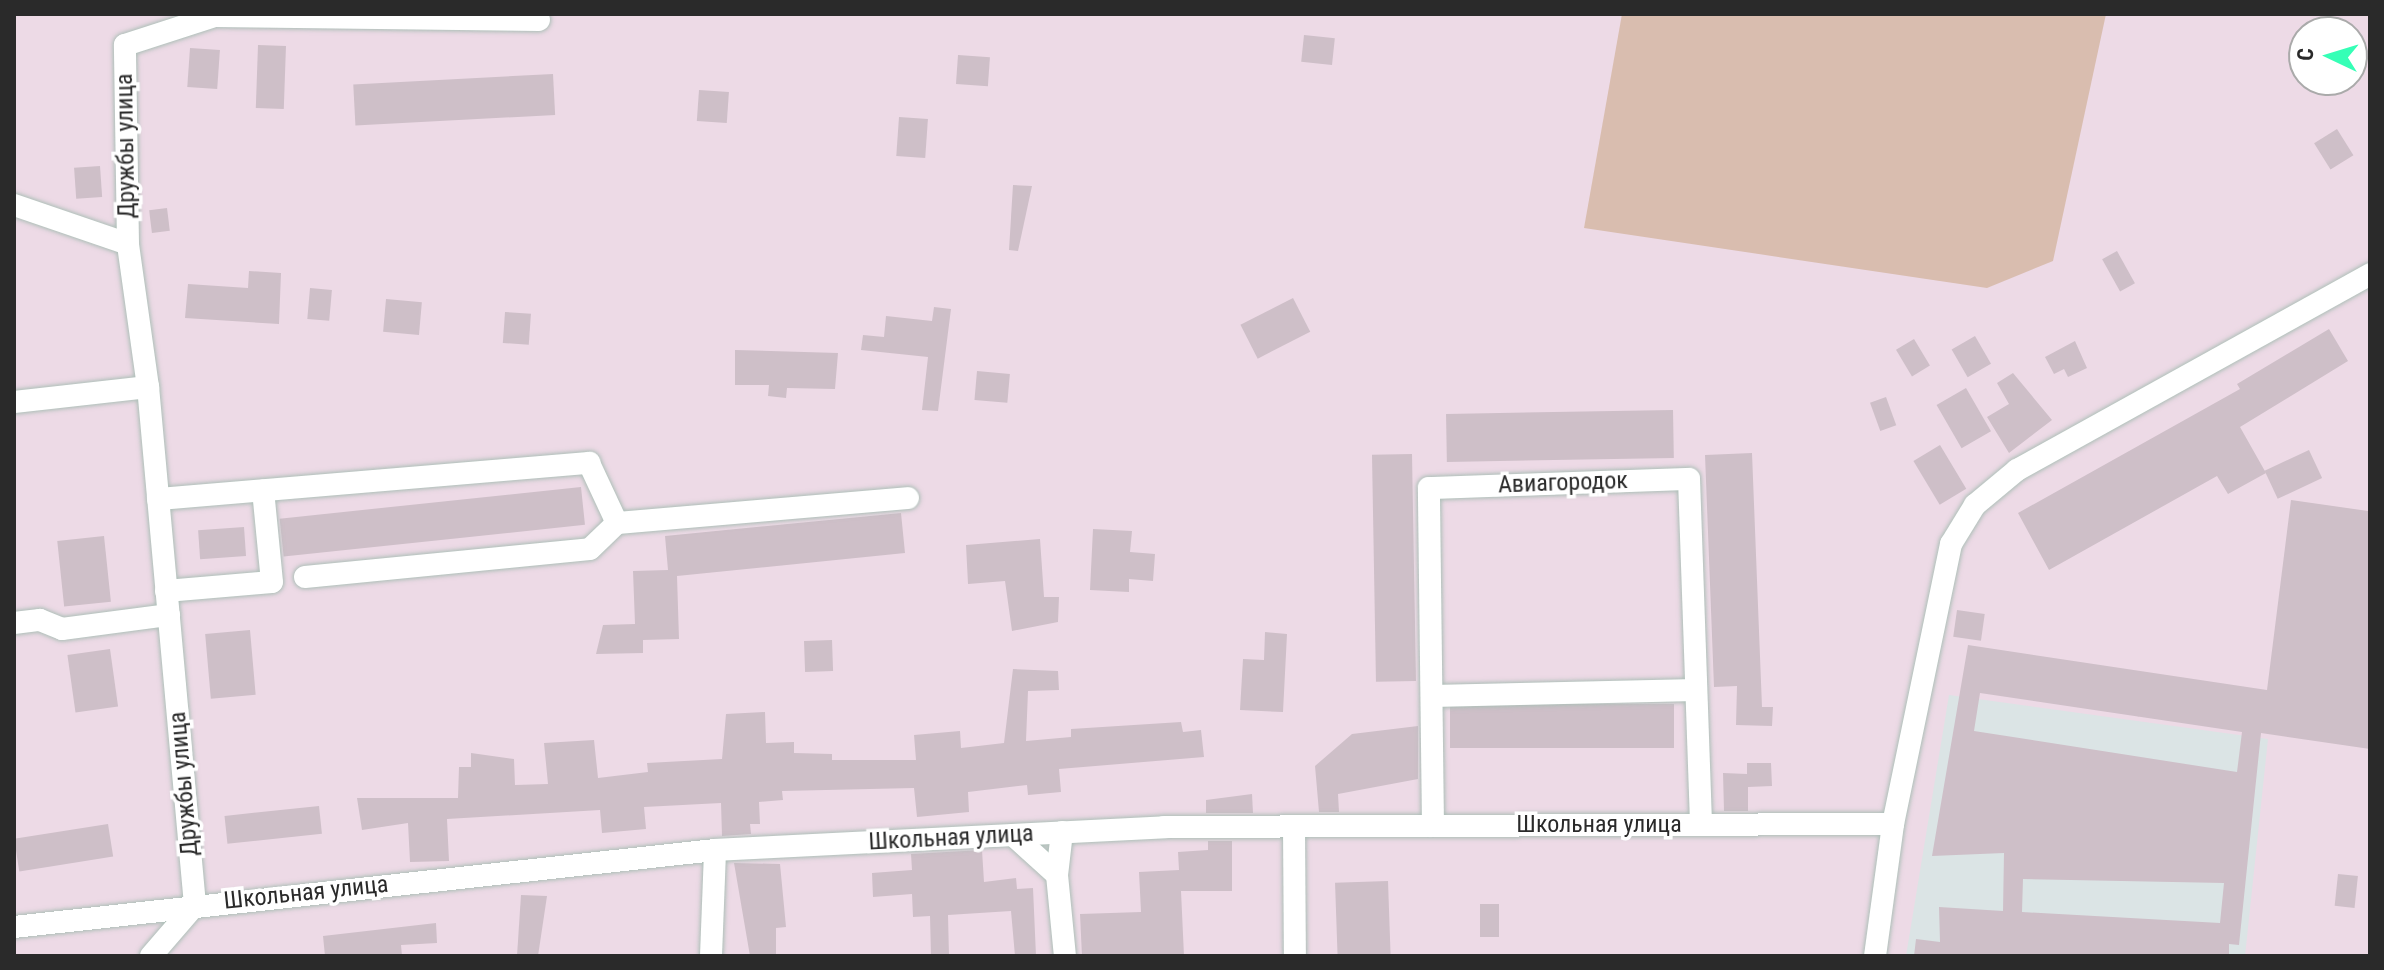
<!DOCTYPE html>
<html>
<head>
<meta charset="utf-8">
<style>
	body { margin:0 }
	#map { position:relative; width:2384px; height:970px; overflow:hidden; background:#eddae6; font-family:"Roboto Condensed",sans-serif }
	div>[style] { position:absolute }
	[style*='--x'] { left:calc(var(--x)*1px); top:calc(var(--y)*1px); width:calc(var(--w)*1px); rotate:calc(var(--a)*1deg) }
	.industrial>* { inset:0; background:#dbe4e5 }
	.cemetery>* { inset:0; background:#d9bdaf }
	.building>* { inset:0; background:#cebfc8; transform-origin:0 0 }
	.roads { filter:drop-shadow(0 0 2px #aebfb8) drop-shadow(0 0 2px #aebfb8) }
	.minor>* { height:22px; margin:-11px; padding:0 11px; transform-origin:11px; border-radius:11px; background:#fff }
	span { translate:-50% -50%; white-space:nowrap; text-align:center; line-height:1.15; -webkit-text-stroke:7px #fff; paint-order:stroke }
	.street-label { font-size:24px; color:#2a2a2a }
	.frame { position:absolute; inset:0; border:16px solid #2a2a2a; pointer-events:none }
	.north { position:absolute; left:2288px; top:16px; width:80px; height:80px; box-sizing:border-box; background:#fff; border:2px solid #aaa; border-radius:50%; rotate:274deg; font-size:22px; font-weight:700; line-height:32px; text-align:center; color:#2a2a2a }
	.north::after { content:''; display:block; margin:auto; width:28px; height:36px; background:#35ffb6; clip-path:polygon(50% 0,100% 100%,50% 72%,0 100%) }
</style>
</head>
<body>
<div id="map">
	<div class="industrial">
		<i style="clip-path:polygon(1949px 695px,2268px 739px,2245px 956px,1906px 956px)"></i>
	</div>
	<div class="cemetery">
		<i style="clip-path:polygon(1622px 14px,2106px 14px,2053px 261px,1987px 288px,1584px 228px)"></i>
	</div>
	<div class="building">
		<i style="left:1304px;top:35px;width:31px;height:27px;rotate:6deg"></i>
		<i style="left:258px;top:45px;width:28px;height:63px;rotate:2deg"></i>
		<i style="left:190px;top:48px;width:30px;height:39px;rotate:4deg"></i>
		<i style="left:958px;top:55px;width:32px;height:29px;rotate:4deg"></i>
		<i style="left:553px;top:74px;width:41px;height:200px;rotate:87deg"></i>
		<i style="left:699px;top:90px;width:30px;height:31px;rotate:4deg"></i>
		<i style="left:899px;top:117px;width:29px;height:39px;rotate:4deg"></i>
		<i style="left:2337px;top:129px;width:31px;height:27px;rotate:58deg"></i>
		<i style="left:100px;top:166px;width:31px;height:26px;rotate:86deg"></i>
		<i style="clip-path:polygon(1013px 185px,1032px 186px,1018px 251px,1009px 250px)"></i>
		<i style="left:167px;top:208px;width:23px;height:18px;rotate:83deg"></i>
		<i style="left:2117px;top:251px;width:37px;height:17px;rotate:61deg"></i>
		<i style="clip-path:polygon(249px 271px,281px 273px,279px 324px,185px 318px,188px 284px,248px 288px)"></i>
		<i style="left:310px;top:288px;width:22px;height:31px;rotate:5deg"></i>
		<i style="left:1293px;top:298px;width:38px;height:59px;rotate:63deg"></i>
		<i style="left:386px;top:299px;width:36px;height:33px;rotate:5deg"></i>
		<i style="clip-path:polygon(934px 307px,951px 309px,938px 411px,922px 410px,928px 357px,861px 350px,863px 335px,884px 337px,886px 316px,932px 321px)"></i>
		<i style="left:505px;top:312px;width:26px;height:31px;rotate:4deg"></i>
		<i style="clip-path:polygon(2329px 329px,2348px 361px,2240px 427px,2266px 473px,2228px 494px,2217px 476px,2049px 570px,2018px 513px,2240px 389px,2237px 384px)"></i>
		<i style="left:1975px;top:336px;width:32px;height:27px;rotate:60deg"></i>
		<i style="left:1914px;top:339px;width:31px;height:21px;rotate:59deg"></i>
		<i style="clip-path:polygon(2075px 341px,2087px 368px,2068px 377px,2064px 369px,2054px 374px,2045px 357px)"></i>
		<i style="clip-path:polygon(735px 350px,838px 353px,835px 389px,787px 388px,786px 398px,768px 396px,769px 385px,735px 385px)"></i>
		<i style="left:977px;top:371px;width:33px;height:29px;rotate:5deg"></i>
		<i style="clip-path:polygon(2013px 373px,2052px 420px,2009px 453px,1987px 417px,2009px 404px,1997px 383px)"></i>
		<i style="left:1966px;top:388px;width:50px;height:34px;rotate:60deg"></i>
		<i style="left:1886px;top:397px;width:30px;height:17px;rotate:70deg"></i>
		<i style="left:1673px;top:410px;width:48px;height:227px;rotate:89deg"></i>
		<i style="left:1940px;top:445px;width:51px;height:31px;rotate:59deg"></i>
		<i style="left:2309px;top:450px;width:31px;height:49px;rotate:65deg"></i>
		<i style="clip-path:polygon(1752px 453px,1762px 707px,1773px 707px,1772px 726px,1736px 725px,1737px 686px,1714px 687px,1705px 455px)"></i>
		<i style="left:1412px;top:454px;width:227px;height:40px;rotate:89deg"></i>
		<i style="left:581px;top:487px;width:38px;height:303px;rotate:84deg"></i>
		<i style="clip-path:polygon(evenodd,2291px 500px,2368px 511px,2370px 749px,2261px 733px,2239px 945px,2229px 944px,2229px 956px,1914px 956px,1916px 939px,1940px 942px,1939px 907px,2003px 911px,2004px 853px,1932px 856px,1968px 645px,2267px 690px,2291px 500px,1980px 693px,2242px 732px,2237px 772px,1974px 731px,1980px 693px,2291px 500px,2023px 879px,2224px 883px,2220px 923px,2022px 912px,2023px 879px)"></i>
		<i style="clip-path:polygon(901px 513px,905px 553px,677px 576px,679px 639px,643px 640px,643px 653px,596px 654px,603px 625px,635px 624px,633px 571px,668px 570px,665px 536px)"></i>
		<i style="left:244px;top:527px;width:29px;height:46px;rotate:86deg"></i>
		<i style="clip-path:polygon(1093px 529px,1132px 531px,1130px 552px,1155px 554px,1153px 581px,1129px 579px,1129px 592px,1090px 590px)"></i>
		<i style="left:104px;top:536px;width:66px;height:47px;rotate:84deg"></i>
		<i style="clip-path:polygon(1040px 539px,1044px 597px,1059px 597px,1058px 622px,1012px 631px,1005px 581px,968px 584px,966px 545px)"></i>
		<i style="left:1957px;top:610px;width:28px;height:27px;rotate:8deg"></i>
		<i style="left:250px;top:630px;width:65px;height:45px;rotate:85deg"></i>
		<i style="clip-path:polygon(1265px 632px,1287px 634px,1283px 712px,1240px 710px,1243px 659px,1264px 660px)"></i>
		<i style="left:832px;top:640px;width:31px;height:28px;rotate:88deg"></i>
		<i style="left:110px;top:649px;width:58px;height:43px;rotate:82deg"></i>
		<i style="clip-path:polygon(1013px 669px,1058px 671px,1059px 690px,1028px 691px,1026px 741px,1071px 737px,1071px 729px,1181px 722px,1183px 732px,1201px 730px,1204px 757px,1059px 769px,1061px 792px,1028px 795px,1027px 785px,968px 792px,969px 812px,917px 817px,914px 788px,782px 791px,783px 800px,759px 802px,760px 824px,750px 824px,751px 834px,722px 836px,721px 803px,644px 807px,646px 829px,602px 833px,600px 810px,447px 819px,449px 861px,410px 862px,408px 823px,362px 830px,357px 798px,458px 798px,459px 767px,471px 767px,471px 753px,514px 759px,515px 785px,548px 784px,544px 743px,594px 740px,598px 778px,648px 772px,647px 763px,722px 759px,726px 714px,765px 712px,766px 743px,794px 742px,794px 753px,832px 754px,832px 760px,916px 760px,914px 735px,960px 731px,961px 748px,1004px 743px)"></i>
		<i style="left:1674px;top:704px;width:44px;height:224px;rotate:90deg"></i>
		<i style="clip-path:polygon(1418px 726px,1418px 779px,1338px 794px,1339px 812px,1319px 812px,1315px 766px,1352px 734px)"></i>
		<i style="clip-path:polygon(1747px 763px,1771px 763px,1772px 786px,1748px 787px,1748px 811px,1724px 811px,1723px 773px,1747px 774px)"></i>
		<i style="clip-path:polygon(1252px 794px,1253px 813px,1206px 813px,1206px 800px)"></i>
		<i style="left:319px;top:806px;width:28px;height:95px;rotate:84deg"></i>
		<i style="left:108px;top:824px;width:33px;height:95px;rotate:81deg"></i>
		<i style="clip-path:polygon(1208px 841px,1232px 841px,1232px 891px,1181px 891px,1184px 956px,1082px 956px,1080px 914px,1141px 912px,1139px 872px,1179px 870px,1178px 852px,1208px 850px)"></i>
		<i style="clip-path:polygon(982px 850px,984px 882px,1016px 878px,1017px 889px,1033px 888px,1036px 956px,1015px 956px,1011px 911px,948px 915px,949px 956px,931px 956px,930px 916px,913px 917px,912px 894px,873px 897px,872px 873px,912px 870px,911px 854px)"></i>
		<i style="clip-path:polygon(734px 863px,780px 864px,786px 927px,776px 928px,776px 956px,750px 956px)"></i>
		<i style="left:2338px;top:874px;width:20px;height:32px;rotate:6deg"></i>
		<i style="left:1388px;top:881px;width:75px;height:53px;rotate:88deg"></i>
		<i style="clip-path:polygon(521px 895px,547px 896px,538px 956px,517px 956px)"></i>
		<i style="left:1480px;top:904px;width:19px;height:33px"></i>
		<i style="clip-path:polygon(436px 923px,437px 943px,401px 945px,402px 956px,325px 956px,323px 936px)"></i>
	</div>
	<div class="roads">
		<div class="minor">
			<i style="--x:14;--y:205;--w:120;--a:18.9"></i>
			<i style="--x:14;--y:402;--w:135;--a:-6.4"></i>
			<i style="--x:158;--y:499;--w:433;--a:-4.8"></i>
			<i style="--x:589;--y:463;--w:66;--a:65"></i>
			<i style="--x:617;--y:523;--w:292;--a:-4.9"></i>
			<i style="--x:305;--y:577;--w:286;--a:-5.6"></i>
			<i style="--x:590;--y:549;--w:37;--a:-44"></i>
			<i style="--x:166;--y:591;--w:106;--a:-4.9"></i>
			<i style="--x:272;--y:582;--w:92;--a:-95.6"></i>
			<i style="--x:14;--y:623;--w:26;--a:-7"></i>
			<i style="--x:40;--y:620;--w:24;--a:22"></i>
			<i style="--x:62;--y:629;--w:108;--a:-7.5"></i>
			<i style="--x:1432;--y:696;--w:264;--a:-1.3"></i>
			<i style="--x:1433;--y:826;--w:338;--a:-90.7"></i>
			<i style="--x:1429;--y:488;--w:260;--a:-2"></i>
			<i style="--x:1689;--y:479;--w:346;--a:88"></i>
			<i style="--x:1294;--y:827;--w:129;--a:89.6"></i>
			<i style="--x:1062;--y:832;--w:43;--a:96.6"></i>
			<i style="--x:1057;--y:875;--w:81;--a:84.4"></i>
			<i style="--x:1013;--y:835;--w:59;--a:42.3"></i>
			<i style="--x:14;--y:927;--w:705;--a:-6.27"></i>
			<i style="--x:715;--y:850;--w:450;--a:-2.9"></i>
			<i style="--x:1164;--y:827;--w:729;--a:-0.24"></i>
			<i style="--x:151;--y:956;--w:67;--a:-49.2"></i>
			<i style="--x:195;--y:905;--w:520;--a:-95.18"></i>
			<i style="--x:148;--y:387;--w:144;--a:-98"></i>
			<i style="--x:128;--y:244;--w:199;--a:-90.9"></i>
			<i style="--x:125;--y:45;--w:95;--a:-17.9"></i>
			<i style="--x:215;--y:16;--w:324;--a:0.7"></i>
			<i style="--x:711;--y:956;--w:106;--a:-87.8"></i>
			<i style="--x:1875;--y:956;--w:133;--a:-82.2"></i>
			<i style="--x:1893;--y:824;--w:286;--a:-78.3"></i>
			<i style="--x:1951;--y:544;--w:46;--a:-58.4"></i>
			<i style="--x:1975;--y:505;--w:55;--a:-39.8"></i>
			<i style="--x:2017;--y:470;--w:404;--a:-29"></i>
		</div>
	</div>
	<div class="street-label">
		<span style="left:126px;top:146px;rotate:-91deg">Дружбы улица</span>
		<span style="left:1563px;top:483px;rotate:-2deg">Авиагородок</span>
		<span style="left:184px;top:784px;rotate:-95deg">Дружбы улица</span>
		<span style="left:1599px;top:825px">Школьная улица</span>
		<span style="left:951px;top:838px;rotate:-3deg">Школьная улица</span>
		<span style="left:306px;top:893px;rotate:-6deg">Школьная улица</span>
	</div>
	<div class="frame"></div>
	<div class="north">С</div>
</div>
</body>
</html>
